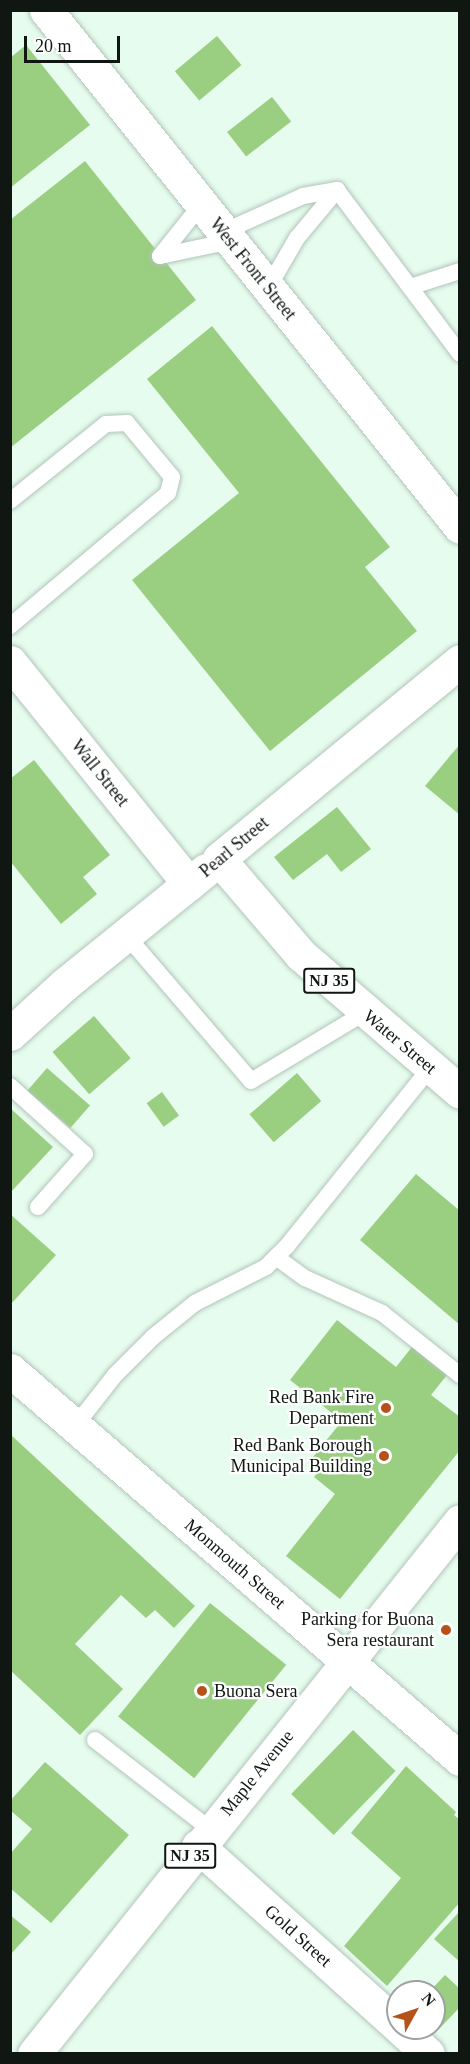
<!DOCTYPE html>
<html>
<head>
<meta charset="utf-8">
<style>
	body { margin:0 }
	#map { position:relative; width:470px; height:2064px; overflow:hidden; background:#e6fcee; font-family:Georgia,serif }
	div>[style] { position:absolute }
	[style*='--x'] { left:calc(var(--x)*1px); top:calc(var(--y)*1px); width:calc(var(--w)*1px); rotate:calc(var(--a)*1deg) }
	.building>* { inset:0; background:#9ace80; transform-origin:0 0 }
	.roads { filter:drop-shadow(0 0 2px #b1c5b9) drop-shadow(0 0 2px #b1c5b9) }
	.service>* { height:16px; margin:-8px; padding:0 8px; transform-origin:8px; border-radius:8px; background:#fff }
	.minor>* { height:33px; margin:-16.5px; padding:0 16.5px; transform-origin:16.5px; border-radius:16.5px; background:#fff }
	.secondary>* { height:33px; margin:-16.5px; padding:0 16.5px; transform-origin:16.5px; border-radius:16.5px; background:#fff }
	.primary>* { height:33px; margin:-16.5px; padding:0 16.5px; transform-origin:16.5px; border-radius:16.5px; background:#fff }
	.dots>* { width:16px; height:16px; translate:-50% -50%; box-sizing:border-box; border:3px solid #fff; border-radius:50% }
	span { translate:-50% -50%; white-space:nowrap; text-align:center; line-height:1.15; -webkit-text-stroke:4.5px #fff; paint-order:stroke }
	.shield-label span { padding:2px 4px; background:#fff; border:2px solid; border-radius:4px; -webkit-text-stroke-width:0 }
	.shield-label { font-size:16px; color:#101712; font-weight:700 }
	.street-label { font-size:18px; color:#101712 }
	.poi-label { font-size:18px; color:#101712 }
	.right { translate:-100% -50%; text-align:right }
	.left { translate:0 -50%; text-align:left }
	.frame { position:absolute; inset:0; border:12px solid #101712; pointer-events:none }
	.north { position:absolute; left:386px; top:1980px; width:60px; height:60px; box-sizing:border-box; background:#fff; border:2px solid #9fa2a0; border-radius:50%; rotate:50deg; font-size:16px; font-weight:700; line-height:24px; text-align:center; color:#101712 }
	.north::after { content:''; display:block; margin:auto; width:21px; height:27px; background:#b5521a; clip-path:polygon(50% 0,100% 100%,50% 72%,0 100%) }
	.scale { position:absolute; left:24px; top:36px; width:96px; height:27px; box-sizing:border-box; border:3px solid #101712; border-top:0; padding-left:8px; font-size:18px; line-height:21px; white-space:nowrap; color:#101712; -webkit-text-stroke:4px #fff; paint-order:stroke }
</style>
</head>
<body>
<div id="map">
	<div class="building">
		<i style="left:217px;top:36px;width:38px;height:55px;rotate:50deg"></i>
		<i style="clip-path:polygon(26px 45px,90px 125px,10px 188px,10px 58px)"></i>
		<i style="left:272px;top:97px;width:31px;height:57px;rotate:52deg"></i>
		<i style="clip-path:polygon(85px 161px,196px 300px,10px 448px,10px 220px)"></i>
		<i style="clip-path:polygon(212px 326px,390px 547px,365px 567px,417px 631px,270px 751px,132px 580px,239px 493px,147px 379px)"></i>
		<i style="clip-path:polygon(460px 744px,460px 815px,425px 786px)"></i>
		<i style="clip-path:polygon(34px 760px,110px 855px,83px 877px,97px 894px,61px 924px,10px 861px,10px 779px)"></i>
		<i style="clip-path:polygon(337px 807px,371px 849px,341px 872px,327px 854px,293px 880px,274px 857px)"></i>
		<i style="left:94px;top:1016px;width:56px;height:55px;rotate:49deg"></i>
		<i style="left:47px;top:1068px;width:57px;height:30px;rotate:41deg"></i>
		<i style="left:297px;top:1073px;width:37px;height:63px;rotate:49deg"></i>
		<i style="left:162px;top:1092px;width:29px;height:19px;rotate:54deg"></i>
		<i style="clip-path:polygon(10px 1108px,53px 1147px,10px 1193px)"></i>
		<i style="clip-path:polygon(416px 1174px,460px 1211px,460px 1325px,360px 1240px)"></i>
		<i style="clip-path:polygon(10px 1214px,56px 1255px,10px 1305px)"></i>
		<i style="clip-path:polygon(337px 1320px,396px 1367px,412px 1347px,447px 1375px,431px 1395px,460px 1417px,460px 1450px,340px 1599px,286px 1556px,335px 1494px,314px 1477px,319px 1471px,308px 1463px,342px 1421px,290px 1380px)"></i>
		<i style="clip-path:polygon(10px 1434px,195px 1606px,174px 1628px,155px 1610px,146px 1618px,121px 1595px,75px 1644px,123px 1689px,80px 1735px,10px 1670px)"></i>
		<i style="left:210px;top:1603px;width:98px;height:146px;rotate:39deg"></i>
		<i style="left:353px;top:1730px;width:59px;height:89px;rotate:44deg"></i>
		<i style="clip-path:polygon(45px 1762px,129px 1835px,51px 1923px,10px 1888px,10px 1854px,32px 1829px,10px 1810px,10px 1801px)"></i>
		<i style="clip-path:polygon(406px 1766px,456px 1812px,454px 1815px,460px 1820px,460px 1902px,387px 1986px,344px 1946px,401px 1878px,351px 1833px)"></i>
		<i style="clip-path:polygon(460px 1911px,460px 1962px,434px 1939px)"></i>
		<i style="clip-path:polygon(10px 1915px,31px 1932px,10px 1955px)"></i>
		<i style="clip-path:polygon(445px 1975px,460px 1989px,460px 2007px,439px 2029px,434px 2025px,434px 1992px,429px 1992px)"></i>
	</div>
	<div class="roads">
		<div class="service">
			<i style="--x:337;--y:190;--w:205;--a:53.1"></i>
			<i style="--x:223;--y:232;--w:88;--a:-24.2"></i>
			<i style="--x:303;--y:196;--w:35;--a:-10"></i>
			<i style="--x:160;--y:256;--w:73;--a:-11.9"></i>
			<i style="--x:160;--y:256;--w:65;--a:-51.2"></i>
			<i style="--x:410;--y:287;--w:52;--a:-17.7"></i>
			<i style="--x:268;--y:288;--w:58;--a:-59.9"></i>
			<i style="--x:297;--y:238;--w:62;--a:-50.2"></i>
			<i style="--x:10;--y:501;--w:123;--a:-38.7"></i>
			<i style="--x:106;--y:424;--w:21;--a:-3"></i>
			<i style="--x:127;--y:423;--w:70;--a:50.2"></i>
			<i style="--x:172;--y:477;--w:16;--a:104"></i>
			<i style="--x:168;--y:493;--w:207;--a:139.9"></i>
			<i style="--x:126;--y:935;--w:192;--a:49.4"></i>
			<i style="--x:251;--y:1081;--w:132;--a:-31"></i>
			<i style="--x:10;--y:1086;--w:101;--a:42.2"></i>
			<i style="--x:85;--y:1154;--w:71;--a:131.6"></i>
			<i style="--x:276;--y:1257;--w:36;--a:36"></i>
			<i style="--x:305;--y:1278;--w:85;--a:24.4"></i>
			<i style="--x:382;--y:1313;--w:100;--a:38.5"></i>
			<i style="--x:75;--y:1426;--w:65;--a:-51.9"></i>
			<i style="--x:115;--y:1375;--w:54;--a:-45"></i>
			<i style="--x:153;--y:1337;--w:54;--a:-39"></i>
			<i style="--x:195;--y:1303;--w:80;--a:-26.9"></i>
			<i style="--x:266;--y:1267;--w:30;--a:-45"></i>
			<i style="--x:287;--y:1246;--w:228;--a:-51.2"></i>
			<i style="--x:95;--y:1740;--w:147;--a:37.8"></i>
		</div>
		<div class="minor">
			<i style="--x:10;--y:662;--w:285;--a:51.1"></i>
			<i style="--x:10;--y:1034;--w:74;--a:-42.3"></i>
			<i style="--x:65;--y:984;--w:181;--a:-39"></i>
			<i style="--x:10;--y:1370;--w:595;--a:40.84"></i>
			<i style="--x:198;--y:1846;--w:269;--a:42"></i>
			<i style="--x:400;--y:2028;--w:38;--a:43"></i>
		</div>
		<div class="secondary">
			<i style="--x:46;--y:10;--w:662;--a:51.31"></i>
		</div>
		<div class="primary">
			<i style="--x:460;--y:661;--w:312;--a:140.6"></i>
			<i style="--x:219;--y:859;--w:126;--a:49.5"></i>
			<i style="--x:301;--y:955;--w:210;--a:40.7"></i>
			<i style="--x:34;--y:2054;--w:682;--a:-51.37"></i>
		</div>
	</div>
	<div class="dots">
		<i style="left:386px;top:1408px;background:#b5521a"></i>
		<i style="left:384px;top:1456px;background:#b5521a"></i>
		<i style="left:446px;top:1630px;background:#b5521a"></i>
		<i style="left:202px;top:1691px;background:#b5521a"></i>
	</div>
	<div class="shield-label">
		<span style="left:329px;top:981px">NJ 35</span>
		<span style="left:190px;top:1856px">NJ 35</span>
	</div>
	<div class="street-label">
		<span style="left:253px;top:269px;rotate:51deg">West Front Street</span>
		<span style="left:100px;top:773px;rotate:51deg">Wall Street</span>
		<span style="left:234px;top:847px;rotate:-40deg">Pearl Street</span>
		<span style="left:400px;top:1042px;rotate:40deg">Water Street</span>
		<span style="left:235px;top:1564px;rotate:41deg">Monmouth Street</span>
		<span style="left:257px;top:1773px;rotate:-51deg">Maple Avenue</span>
		<span style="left:298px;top:1936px;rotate:42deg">Gold Street</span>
	</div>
	<div class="poi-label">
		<span class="right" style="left:374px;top:1408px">Red Bank Fire<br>Department</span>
		<span class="right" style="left:372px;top:1456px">Red Bank Borough<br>Municipal Building</span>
		<span class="right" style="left:434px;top:1630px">Parking for Buona<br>Sera restaurant</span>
		<span class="left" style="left:214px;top:1691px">Buona Sera</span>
	</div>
	<div class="frame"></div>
	<div class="north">N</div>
	<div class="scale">20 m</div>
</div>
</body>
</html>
